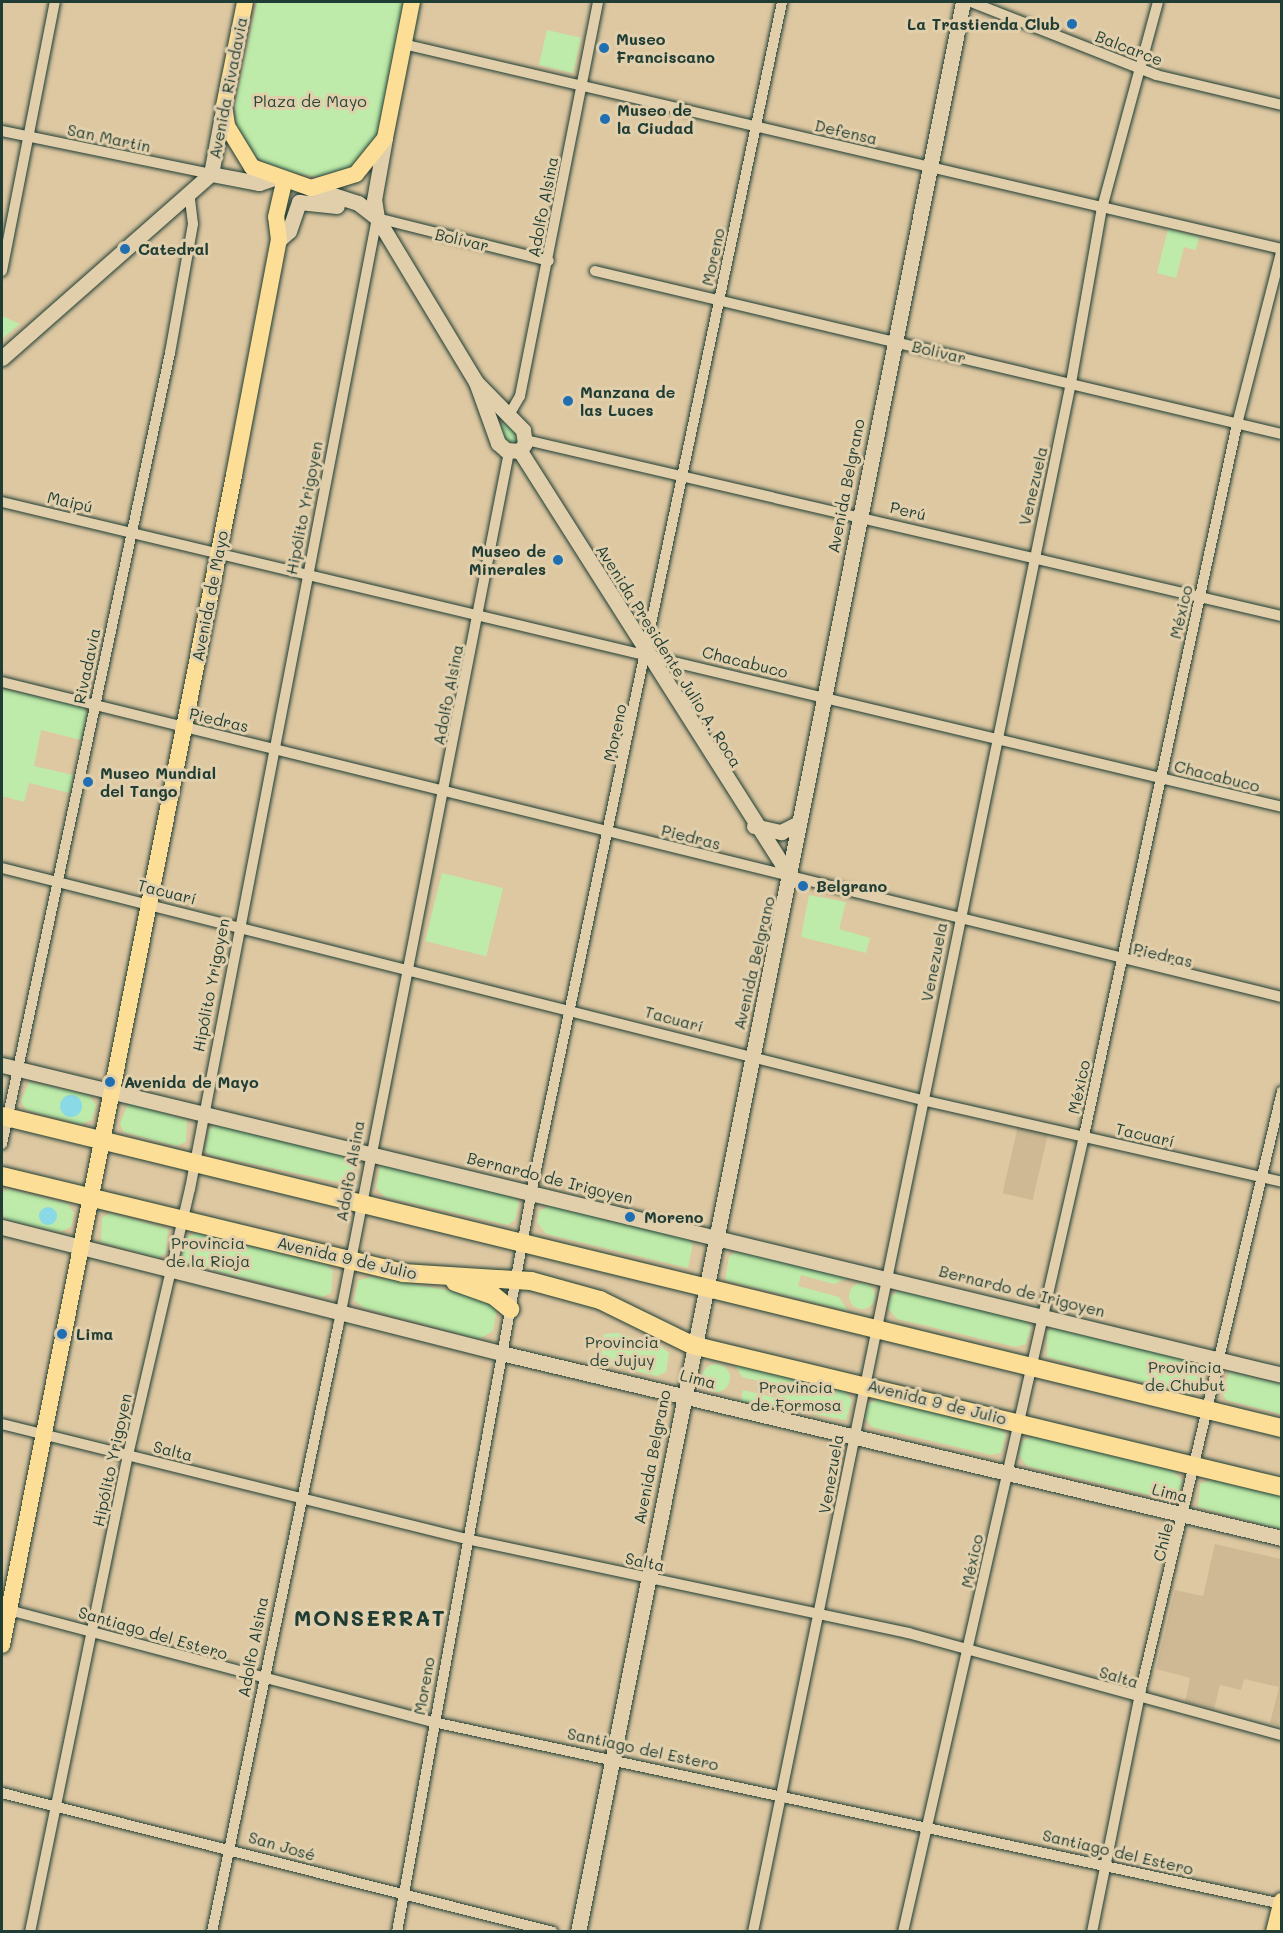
<!DOCTYPE html>
<html>
<head>
<meta charset="utf-8">
<style>
	body { margin:0 }
	#map { position:relative; width:1283px; height:1933px; overflow:hidden; background:#dec8a2; font-family:Mali,sans-serif }
	div>[style] { position:absolute }
	[style*='--x'] { left:calc(var(--x)*1px); top:calc(var(--y)*1px); width:calc(var(--w)*1px); rotate:calc(var(--a)*1deg) }
	.built>* { inset:0; background:#ceb994; transform-origin:0 0 }
	.green>* { inset:0; background:#beeba9; transform-origin:0 0 }
	.round { border-radius:50% }
	.water>* { inset:0; background:#8ad9e6 }
	.roads { filter:drop-shadow(0 0 2px #1f3d34) drop-shadow(0 0 2px #1f3d34) }
	.street>* { height:10px; margin:-5px; padding:0 5px; transform-origin:5px; border-radius:5px; background:#e1cfac }
	.secondary>* { height:15px; margin:-7.5px; padding:0 7.5px; transform-origin:7.5px; border-radius:7.5px; background:#e1cfac }
	.primary>* { height:16px; margin:-8px; padding:0 8px; transform-origin:8px; border-radius:8px; background:#fcde96 }
	.highway>* { height:18px; margin:-9px; padding:0 9px; transform-origin:9px; border-radius:9px; background:#fcde96 }
	.dots>* { width:16px; height:16px; translate:-50% -50%; box-sizing:border-box; border:3px solid #e1cfac; border-radius:50% }
	span { translate:-50% -50%; white-space:nowrap; text-align:center; line-height:1.15; -webkit-text-stroke:6px #e1cfac; paint-order:stroke }
	.poi-label { font-size:16px; color:#1f3d34; font-weight:700 }
	.right { translate:-100% -50%; text-align:right }
	.left { translate:0 -50%; text-align:left }
	.street-label { font-size:16px; color:#1f3d34 }
	.park-label { font-size:16px; color:#27463a }
	.district-label { font-size:22px; color:#1f3d34; font-weight:700; letter-spacing:1.5px }
	.frame { position:absolute; inset:0; border:3px solid #1f3d34; pointer-events:none }
</style>
</head>
<body>
<div id="map">
	<div class="built">
		<i style="left:1018px;top:1126px;width:31px;height:69px;rotate:13deg"></i>
		<i style="clip-path:polygon(1215px 1544px,1281px 1559px,1281px 1726px,1270px 1723px,1279px 1687px,1244px 1679px,1241px 1690px,1220px 1685px,1214px 1709px,1185px 1702px,1190px 1678px,1156px 1669px,1175px 1590px,1203px 1596px)"></i>
	</div>
	<div class="green">
		<i style="clip-path:polygon(257px 2px,403px 2px,377px 138px,348px 170px,318px 177px,276px 169px,254px 156px,237px 129px,235px 106px)"></i>
		<i style="left:547px;top:30px;width:35px;height:36px;rotate:13deg"></i>
		<i style="clip-path:polygon(1168px 229px,1199px 237px,1196px 250px,1184px 247px,1176px 278px,1157px 273px)"></i>
		<i style="clip-path:polygon(2px 316px,20px 324px,2px 339px)"></i>
		<i style="clip-path:polygon(507px 419px,523px 437px,510px 448px,498px 428px)"></i>
		<i style="clip-path:polygon(2px 689px,83px 707px,87px 714px,81px 740px,41px 730px,34px 766px,73px 775px,70px 793px,29px 783px,24px 802px,2px 796px)"></i>
		<i style="left:442px;top:873px;width:63px;height:70px;rotate:14deg"></i>
		<i style="clip-path:polygon(809px 895px,846px 902px,839px 929px,870px 938px,866px 953px,801px 937px)"></i>
		<i style="clip-path:polygon(29px 1082px,89px 1095px,96px 1105px,92px 1120px,81px 1124px,26px 1110px,21px 1101px)"></i>
		<i style="clip-path:polygon(128px 1103px,187px 1120px,186px 1142px,176px 1146px,124px 1132px,120px 1124px)"></i>
		<i style="clip-path:polygon(218px 1125px,349px 1156px,355px 1163px,351px 1185px,210px 1155px,205px 1150px,209px 1129px)"></i>
		<i style="clip-path:polygon(386px 1165px,514px 1197px,519px 1203px,515px 1220px,508px 1225px,385px 1197px,376px 1188px,380px 1167px)"></i>
		<i style="clip-path:polygon(8px 1189px,68px 1204px,74px 1213px,71px 1227px,60px 1232px,4px 1219px,2px 1194px)"></i>
		<i style="clip-path:polygon(551px 1205px,688px 1239px,693px 1244px,688px 1268px,546px 1234px,537px 1222px,539px 1211px)"></i>
		<i style="clip-path:polygon(110px 1213px,168px 1229px,166px 1253px,158px 1258px,101px 1242px,102px 1218px)"></i>
		<i style="clip-path:polygon(197px 1233px,327px 1265px,333px 1271px,331px 1293px,322px 1297px,188px 1264px,182px 1257px,187px 1237px)"></i>
		<i style="clip-path:polygon(738px 1252px,852px 1276px,834px 1284px,801px 1275px,798px 1286px,839px 1297px,848px 1311px,725px 1280px,729px 1256px)"></i>
		<i style="clip-path:polygon(372px 1277px,480px 1296px,497px 1309px,493px 1331px,479px 1339px,364px 1308px,354px 1300px,358px 1280px)"></i>
		<i class="round" style="left:849px;top:1283px;width:26px;height:26px"></i>
		<i style="clip-path:polygon(904px 1288px,1022px 1318px,1031px 1327px,1026px 1344px,1016px 1347px,897px 1319px,888px 1308px,891px 1296px)"></i>
		<i style="clip-path:polygon(1056px 1328px,1199px 1362px,1206px 1367px,1202px 1389px,1191px 1395px,1047px 1357px,1047px 1331px)"></i>
		<i style="clip-path:polygon(618px 1333px,661px 1346px,669px 1353px,666px 1372px,657px 1376px,601px 1363px,604px 1334px)"></i>
		<i class="round" style="left:702px;top:1364px;width:28px;height:28px"></i>
		<i style="clip-path:polygon(735px 1365px,844px 1391px,852px 1400px,846px 1420px,741px 1401px,743px 1390px,776px 1398px,779px 1386px,742px 1377px)"></i>
		<i style="clip-path:polygon(1230px 1372px,1281px 1384px,1281px 1414px,1226px 1400px,1221px 1391px)"></i>
		<i style="clip-path:polygon(878px 1399px,998px 1428px,1006px 1434px,1001px 1453px,991px 1455px,872px 1427px,865px 1418px,868px 1404px)"></i>
		<i style="clip-path:polygon(1034px 1436px,1173px 1471px,1182px 1480px,1179px 1496px,1170px 1500px,1027px 1466px,1019px 1455px,1022px 1441px)"></i>
		<i style="clip-path:polygon(1211px 1480px,1281px 1496px,1281px 1529px,1198px 1507px,1200px 1484px)"></i>
	</div>
	<div class="water">
		<i class="round" style="left:60px;top:1095px;width:22px;height:22px"></i>
		<i class="round" style="left:39px;top:1207px;width:18px;height:18px"></i>
	</div>
	<div class="roads">
		<div class="street">
			<i style="--x:971;--y:2;--w:199;--a:21.5"></i>
			<i style="--x:1156;--y:75;--w:130;--a:13.4"></i>
			<i style="--x:403;--y:44;--w:903;--a:13.13"></i>
			<i style="--x:2;--y:131;--w:213;--a:11.6"></i>
			<i style="--x:2;--y:271;--w:274;--a:-78.9"></i>
			<i style="--x:595;--y:271;--w:706;--a:13.35"></i>
			<i style="--x:509;--y:415;--w:22;--a:-60"></i>
			<i style="--x:520;--y:396;--w:402;--a:-78.8"></i>
			<i style="--x:526;--y:440;--w:776;--a:13.11"></i>
			<i style="--x:2;--y:502;--w:1316;--a:13.4"></i>
			<i style="--x:2;--y:682;--w:1318;--a:13.83"></i>
			<i style="--x:2;--y:868;--w:949;--a:14.15"></i>
			<i style="--x:922;--y:1100;--w:369;--a:12.8"></i>
			<i style="--x:2;--y:1144;--w:809;--a:-78.01"></i>
			<i style="--x:170;--y:353;--w:131;--a:-79.9"></i>
			<i style="--x:193;--y:224;--w:31;--a:-97"></i>
			<i style="--x:2;--y:1424;--w:478;--a:13.9"></i>
			<i style="--x:466;--y:1539;--w:452;--a:12"></i>
			<i style="--x:908;--y:1633;--w:388;--a:15.3"></i>
			<i style="--x:5;--y:1609;--w:443;--a:14.8"></i>
			<i style="--x:433;--y:1722;--w:868;--a:12.1"></i>
			<i style="--x:2;--y:1793;--w:568;--a:14.16"></i>
			<i style="--x:30;--y:1932;--w:487;--a:-78.4"></i>
			<i style="--x:128;--y:1455;--w:273;--a:-76.9"></i>
			<i style="--x:190;--y:1189;--w:989;--a:-79.1"></i>
			<i style="--x:377;--y:218;--w:177;--a:14"></i>
			<i style="--x:212;--y:1932;--w:618;--a:-78.24"></i>
			<i style="--x:338;--y:1327;--w:892;--a:-78.94"></i>
			<i style="--x:397;--y:1932;--w:765;--a:-79.69"></i>
			<i style="--x:534;--y:1179;--w:1203;--a:-78.1"></i>
			<i style="--x:753;--y:1932;--w:1581;--a:-78.4"></i>
			<i style="--x:1071;--y:383;--w:178;--a:-80"></i>
			<i style="--x:1102;--y:208;--w:213;--a:-74.8"></i>
			<i style="--x:903;--y:1932;--w:816;--a:-77.19"></i>
			<i style="--x:1084;--y:1136;--w:728;--a:-77.87"></i>
			<i style="--x:1237;--y:424;--w:181;--a:-75.6"></i>
			<i style="--x:1092;--y:1932;--w:248;--a:-78.6"></i>
			<i style="--x:1141;--y:1689;--w:614;--a:-76.73"></i>
		</div>
		<div class="secondary">
			<i style="--x:211;--y:174;--w:65;--a:-79.4"></i>
			<i style="--x:211;--y:174;--w:49;--a:10.6"></i>
			<i style="--x:259;--y:183;--w:13;--a:-18"></i>
			<i style="--x:311;--y:188;--w:49;--a:17.7"></i>
			<i style="--x:358;--y:203;--w:24;--a:38"></i>
			<i style="--x:377;--y:218;--w:192;--a:58.9"></i>
			<i style="--x:476;--y:382;--w:65;--a:70.2"></i>
			<i style="--x:498;--y:443;--w:11;--a:41"></i>
			<i style="--x:506;--y:450;--w:14;--a:4"></i>
			<i style="--x:520;--y:451;--w:9;--a:-58"></i>
			<i style="--x:525;--y:443;--w:13;--a:-99"></i>
			<i style="--x:523;--y:430;--w:67;--a:-134.4"></i>
			<i style="--x:377;--y:218;--w:18;--a:-99"></i>
			<i style="--x:374;--y:200;--w:63;--a:-79.9"></i>
			<i style="--x:279;--y:240;--w:13;--a:-42"></i>
			<i style="--x:289;--y:231;--w:31;--a:-71"></i>
			<i style="--x:299;--y:202;--w:38;--a:6"></i>
			<i style="--x:2;--y:358;--w:278;--a:-41.4"></i>
			<i style="--x:520;--y:451;--w:506;--a:57.6"></i>
			<i style="--x:754;--y:826;--w:28;--a:13"></i>
			<i style="--x:781;--y:832;--w:20;--a:-27"></i>
			<i style="--x:2;--y:1065;--w:1317;--a:13.61"></i>
			<i style="--x:2;--y:1227;--w:515;--a:14.17"></i>
			<i style="--x:501;--y:1353;--w:803;--a:13.33"></i>
			<i style="--x:578;--y:1932;--w:1968;--a:-78.72"></i>
		</div>
		<div class="primary">
			<i style="--x:245;--y:2;--w:106;--a:101.4"></i>
			<i style="--x:224;--y:106;--w:20;--a:81"></i>
			<i style="--x:227;--y:126;--w:48;--a:58.6"></i>
			<i style="--x:252;--y:167;--w:63;--a:19.6"></i>
			<i style="--x:311;--y:188;--w:47;--a:-17.3"></i>
			<i style="--x:356;--y:174;--w:46;--a:-51.1"></i>
			<i style="--x:385;--y:138;--w:139;--a:-78.8"></i>
			<i style="--x:2;--y:1645;--w:1193;--a:-78.78"></i>
			<i style="--x:234;--y:475;--w:239;--a:-79.2"></i>
			<i style="--x:279;--y:240;--w:23;--a:-97"></i>
			<i style="--x:276;--y:217;--w:36;--a:-77"></i>
			<i style="--x:1274;--y:1932;--w:32;--a:-76"></i>
		</div>
		<div class="highway">
			<i style="--x:2;--y:1116;--w:1317;--a:13.7"></i>
			<i style="--x:2;--y:1176;--w:413;--a:13.6"></i>
			<i style="--x:403;--y:1273;--w:128;--a:3.6"></i>
			<i style="--x:531;--y:1281;--w:72;--a:15.4"></i>
			<i style="--x:600;--y:1300;--w:102;--a:26.1"></i>
			<i style="--x:692;--y:1345;--w:607;--a:13.53"></i>
			<i style="--x:455;--y:1282;--w:41;--a:19.7"></i>
			<i style="--x:494;--y:1296;--w:21;--a:39"></i>
		</div>
	</div>
	<div class="dots">
		<i style="left:1072px;top:24px;background:#1f6fb2"></i>
		<i style="left:604px;top:48px;background:#1f6fb2"></i>
		<i style="left:605px;top:119px;background:#1f6fb2"></i>
		<i style="left:125px;top:249px;background:#1f6fb2"></i>
		<i style="left:568px;top:401px;background:#1f6fb2"></i>
		<i style="left:558px;top:560px;background:#1f6fb2"></i>
		<i style="left:88px;top:782px;background:#1f6fb2"></i>
		<i style="left:803px;top:886px;background:#1f6fb2"></i>
		<i style="left:110px;top:1082px;background:#1f6fb2"></i>
		<i style="left:630px;top:1217px;background:#1f6fb2"></i>
		<i style="left:62px;top:1334px;background:#1f6fb2"></i>
	</div>
	<div class="poi-label">
		<span class="right" style="left:1060px;top:24px">La Trastienda Club</span>
		<span class="left" style="left:616px;top:48px">Museo<br>Franciscano</span>
		<span class="left" style="left:617px;top:119px">Museo de<br>la Ciudad</span>
		<span class="left" style="left:138px;top:249px">Catedral</span>
		<span class="left" style="left:580px;top:401px">Manzana de<br>las Luces</span>
		<span class="right" style="left:546px;top:560px">Museo de<br>Minerales</span>
		<span class="left" style="left:100px;top:782px">Museo Mundial<br>del Tango</span>
		<span class="left" style="left:816px;top:886px">Belgrano</span>
		<span class="left" style="left:124px;top:1082px">Avenida de Mayo</span>
		<span class="left" style="left:644px;top:1217px">Moreno</span>
		<span class="left" style="left:76px;top:1334px">Lima</span>
	</div>
	<div class="street-label">
		<span style="left:1129px;top:48px;rotate:21deg">Balcarce</span>
		<span style="left:228px;top:88px;rotate:-79deg">Avenida Rivadavia</span>
		<span style="left:846px;top:132px;rotate:13deg">Defensa</span>
		<span style="left:109px;top:138px;rotate:12deg">San Martín</span>
		<span style="left:543px;top:207px;rotate:-79deg">Adolfo Alsina</span>
		<span style="left:462px;top:240px;rotate:13deg">Bolívar</span>
		<span style="left:713px;top:257px;rotate:-78deg">Moreno</span>
		<span style="left:939px;top:352px;rotate:13deg">Bolívar</span>
		<span style="left:846px;top:486px;rotate:-79deg">Avenida Belgrano</span>
		<span style="left:1033px;top:486px;rotate:-77deg">Venezuela</span>
		<span style="left:70px;top:502px;rotate:13deg">Maipú</span>
		<span style="left:304px;top:508px;rotate:-79deg">Hipólito Yrigoyen</span>
		<span style="left:908px;top:511px;rotate:13deg">Perú</span>
		<span style="left:210px;top:596px;rotate:-79deg">Avenida de Mayo</span>
		<span style="left:1181px;top:612px;rotate:-77deg">México</span>
		<span style="left:669px;top:656px;rotate:58deg">Avenida Presidente Julio A. Roca</span>
		<span style="left:745px;top:662px;rotate:14deg">Chacabuco</span>
		<span style="left:87px;top:666px;rotate:-78deg">Rivadavia</span>
		<span style="left:448px;top:695px;rotate:-79deg">Adolfo Alsina</span>
		<span style="left:219px;top:720px;rotate:13deg">Piedras</span>
		<span style="left:615px;top:733px;rotate:-78deg">Moreno</span>
		<span style="left:1217px;top:776px;rotate:14deg">Chacabuco</span>
		<span style="left:691px;top:837px;rotate:14deg">Piedras</span>
		<span style="left:167px;top:892px;rotate:14deg">Tacuarí</span>
		<span style="left:1163px;top:955px;rotate:13deg">Piedras</span>
		<span style="left:934px;top:962px;rotate:-79deg">Venezuela</span>
		<span style="left:754px;top:963px;rotate:-77deg">Avenida Belgrano</span>
		<span style="left:211px;top:985px;rotate:-79deg">Hipólito Yrigoyen</span>
		<span style="left:674px;top:1019px;rotate:15deg">Tacuarí</span>
		<span style="left:1079px;top:1087px;rotate:-78deg">México</span>
		<span style="left:1145px;top:1135px;rotate:13deg">Tacuarí</span>
		<span style="left:350px;top:1171px;rotate:-80deg">Adolfo Alsina</span>
		<span style="left:550px;top:1178px;rotate:14deg">Bernardo de Irigoyen</span>
		<span style="left:347px;top:1258px;rotate:13deg">Avenida 9 de Julio</span>
		<span style="left:1022px;top:1291px;rotate:14deg">Bernardo de Irigoyen</span>
		<span style="left:698px;top:1379px;rotate:14deg">Lima</span>
		<span style="left:937px;top:1402px;rotate:14deg">Avenida 9 de Julio</span>
		<span style="left:173px;top:1451px;rotate:14deg">Salta</span>
		<span style="left:652px;top:1457px;rotate:-79deg">Avenida Belgrano</span>
		<span style="left:112px;top:1460px;rotate:-78deg">Hipólito Yrigoyen</span>
		<span style="left:831px;top:1474px;rotate:-80deg">Venezuela</span>
		<span style="left:1170px;top:1493px;rotate:14deg">Lima</span>
		<span style="left:1163px;top:1542px;rotate:-76deg">Chile</span>
		<span style="left:972px;top:1561px;rotate:-78deg">México</span>
		<span style="left:645px;top:1562px;rotate:12deg">Salta</span>
		<span style="left:153px;top:1633px;rotate:16deg">Santiago del Estero</span>
		<span style="left:253px;top:1647px;rotate:-79deg">Adolfo Alsina</span>
		<span style="left:1119px;top:1677px;rotate:17deg">Salta</span>
		<span style="left:424px;top:1686px;rotate:-80deg">Moreno</span>
		<span style="left:643px;top:1749px;rotate:12deg">Santiago del Estero</span>
		<span style="left:282px;top:1846px;rotate:16deg">San José</span>
		<span style="left:1118px;top:1852px;rotate:13deg">Santiago del Estero</span>
	</div>
	<div class="park-label">
		<span style="left:310px;top:101px">Plaza de Mayo</span>
		<span style="left:208px;top:1252px">Provincia<br>de la Rioja</span>
		<span style="left:622px;top:1351px">Provincia<br>de Jujuy</span>
		<span style="left:1185px;top:1376px">Provincia<br>de Chubut</span>
		<span style="left:796px;top:1396px">Provincia<br>de Formosa</span>
	</div>
	<div class="district-label">
		<span style="left:370px;top:1618px">MONSERRAT</span>
	</div>
	<div class="frame"></div>
</div>
</body>
</html>
